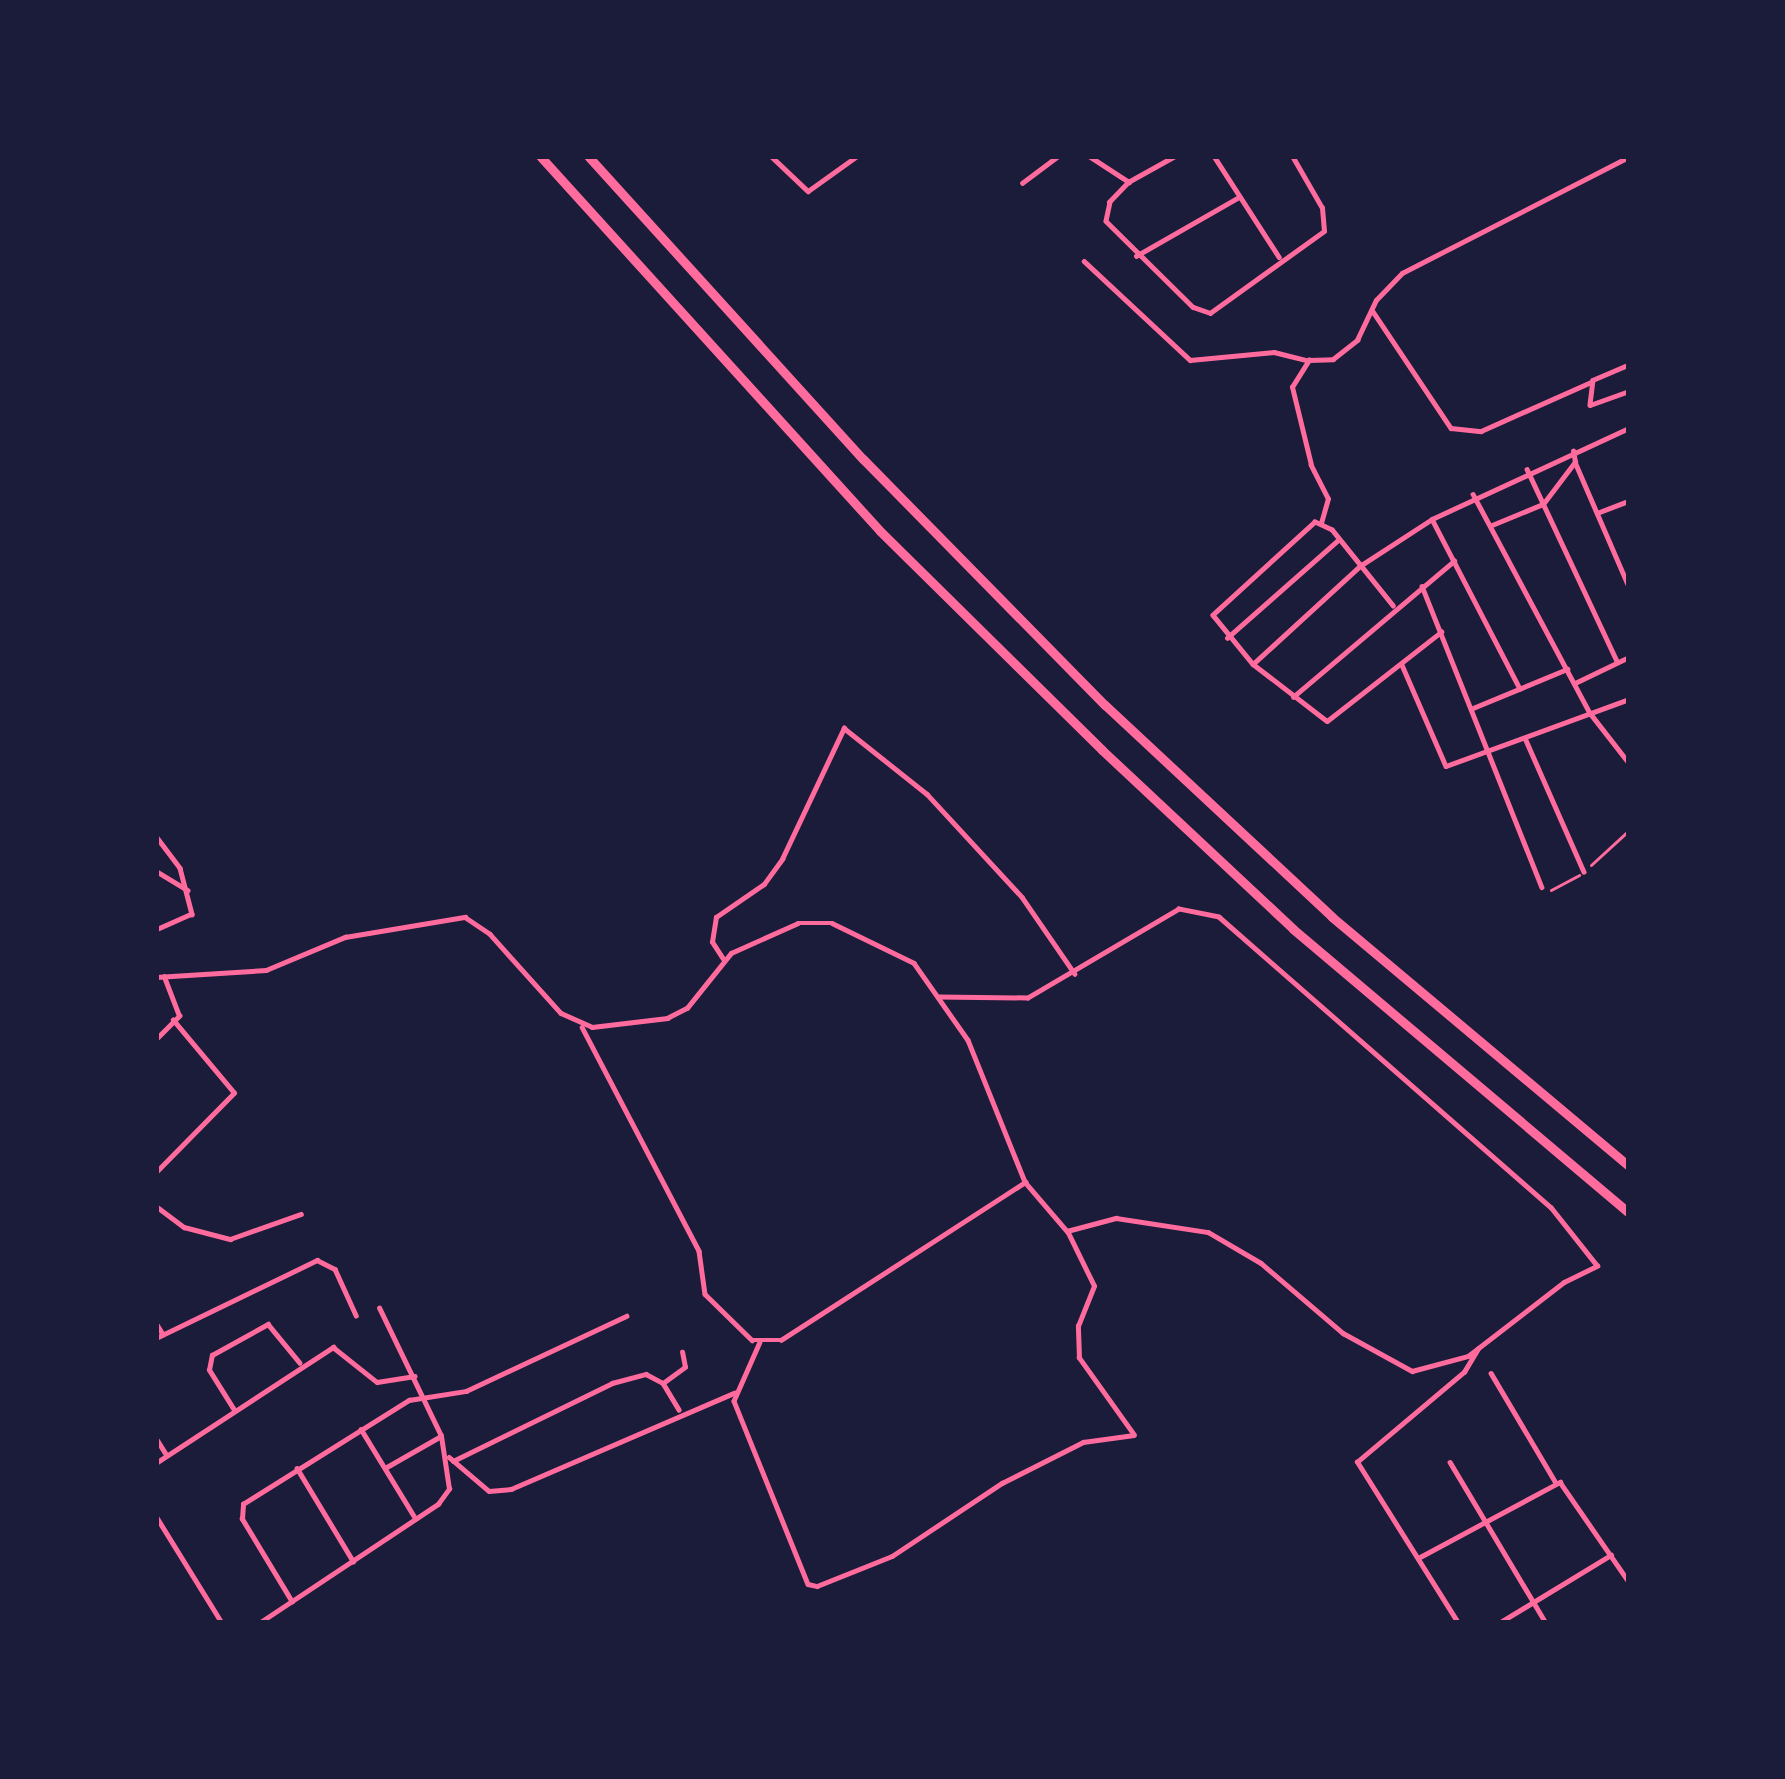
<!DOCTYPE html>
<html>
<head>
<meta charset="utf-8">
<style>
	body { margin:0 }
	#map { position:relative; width:1785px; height:1779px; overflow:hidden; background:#1b1b3a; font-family:"Work Sans",sans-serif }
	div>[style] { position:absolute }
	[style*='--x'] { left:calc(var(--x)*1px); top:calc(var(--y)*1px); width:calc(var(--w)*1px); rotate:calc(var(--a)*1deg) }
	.path>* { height:3px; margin:-1.5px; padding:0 1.5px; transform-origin:1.5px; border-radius:1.5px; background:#ff6b9d }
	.minor>* { height:4.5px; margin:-2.25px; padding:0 2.25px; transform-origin:2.25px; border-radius:2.25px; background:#ff6b9d }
	.motorway>* { height:9px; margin:-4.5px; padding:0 4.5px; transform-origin:4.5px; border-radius:4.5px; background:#ff6b9d }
	span { translate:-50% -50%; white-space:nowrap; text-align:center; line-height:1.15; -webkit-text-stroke:12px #1b1b3a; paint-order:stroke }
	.frame { position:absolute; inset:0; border:159px solid #1b1b3a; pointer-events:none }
</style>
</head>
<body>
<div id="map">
	<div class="path">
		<i style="--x:1591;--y:865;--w:52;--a:-42.6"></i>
		<i style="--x:1551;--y:890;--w:32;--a:-28"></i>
	</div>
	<div class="minor">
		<i style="--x:771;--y:156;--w:51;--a:43.4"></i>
		<i style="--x:808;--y:191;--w:60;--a:-35.5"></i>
		<i style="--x:1089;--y:156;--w:48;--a:33"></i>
		<i style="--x:1176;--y:156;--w:54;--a:151"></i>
		<i style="--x:1129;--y:182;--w:28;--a:134"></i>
		<i style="--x:1110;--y:202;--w:19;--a:102"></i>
		<i style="--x:1106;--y:221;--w:122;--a:44.7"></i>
		<i style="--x:1193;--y:307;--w:18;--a:19"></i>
		<i style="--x:1210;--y:313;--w:140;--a:-35.7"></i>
		<i style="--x:1324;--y:231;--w:23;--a:-95"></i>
		<i style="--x:1322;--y:208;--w:60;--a:-120"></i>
		<i style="--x:1214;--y:156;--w:120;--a:57.2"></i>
		<i style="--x:1022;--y:183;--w:45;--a:-36.9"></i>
		<i style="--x:1136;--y:256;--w:119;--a:-29.8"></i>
		<i style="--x:1084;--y:261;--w:145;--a:43"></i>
		<i style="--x:1190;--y:360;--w:84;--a:-5.4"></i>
		<i style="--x:1274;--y:352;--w:34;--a:14"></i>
		<i style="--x:1372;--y:310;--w:142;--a:56.2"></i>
		<i style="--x:1451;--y:428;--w:30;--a:6"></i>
		<i style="--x:1481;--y:431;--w:120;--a:-24"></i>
		<i style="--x:1629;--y:365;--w:39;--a:157"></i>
		<i style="--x:1593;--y:380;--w:25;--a:97"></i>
		<i style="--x:1590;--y:405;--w:41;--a:-19.7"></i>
		<i style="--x:1575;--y:462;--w:136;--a:66.6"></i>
		<i style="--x:1527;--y:469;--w:212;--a:64.9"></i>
		<i style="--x:1473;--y:494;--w:248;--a:61.9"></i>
		<i style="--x:1590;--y:713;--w:63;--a:52"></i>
		<i style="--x:1597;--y:513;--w:34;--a:-21"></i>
		<i style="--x:1432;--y:519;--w:191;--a:62.6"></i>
		<i style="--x:1321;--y:523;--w:25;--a:-74"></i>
		<i style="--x:1328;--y:499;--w:38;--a:-117"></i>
		<i style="--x:1311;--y:465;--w:80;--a:-103.7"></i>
		<i style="--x:1292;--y:387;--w:32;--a:-58"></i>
		<i style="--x:1309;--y:360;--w:24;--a:-2"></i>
		<i style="--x:1333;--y:359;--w:31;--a:-38"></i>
		<i style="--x:1357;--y:340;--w:44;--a:-64.6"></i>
		<i style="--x:1376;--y:300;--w:37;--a:-46"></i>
		<i style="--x:1402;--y:273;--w:255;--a:-27.1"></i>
		<i style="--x:1492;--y:525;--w:55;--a:-22.4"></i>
		<i style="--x:1543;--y:504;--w:53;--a:-52.7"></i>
		<i style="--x:1575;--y:462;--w:11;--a:-100"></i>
		<i style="--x:1422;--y:586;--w:324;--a:68.3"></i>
		<i style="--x:1393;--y:606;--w:97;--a:-128.8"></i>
		<i style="--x:1332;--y:530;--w:19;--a:-155"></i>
		<i style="--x:1315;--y:522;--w:138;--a:137.6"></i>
		<i style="--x:1213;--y:615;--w:63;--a:50.8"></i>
		<i style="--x:1253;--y:664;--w:93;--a:37.6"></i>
		<i style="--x:1327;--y:721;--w:145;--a:-38"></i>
		<i style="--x:1227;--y:638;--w:147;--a:-41.4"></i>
		<i style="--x:1253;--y:664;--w:145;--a:-42.5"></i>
		<i style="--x:1360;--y:566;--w:86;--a:-33.1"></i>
		<i style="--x:1432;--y:519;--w:217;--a:-24.8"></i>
		<i style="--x:1402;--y:665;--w:110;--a:66.5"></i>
		<i style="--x:1446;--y:766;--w:195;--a:-20.1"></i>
		<i style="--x:1575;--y:683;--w:60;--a:-25.7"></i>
		<i style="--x:1293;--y:697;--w:211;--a:-40.2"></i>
		<i style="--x:1473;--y:708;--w:102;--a:-22.5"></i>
		<i style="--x:1525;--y:738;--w:146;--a:66.2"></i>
		<i style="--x:156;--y:836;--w:40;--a:53"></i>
		<i style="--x:180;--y:868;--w:48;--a:75.4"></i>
		<i style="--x:192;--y:914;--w:39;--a:156"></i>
		<i style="--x:156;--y:871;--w:37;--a:31"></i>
		<i style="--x:723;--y:959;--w:20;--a:-123"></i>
		<i style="--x:712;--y:942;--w:25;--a:-81"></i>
		<i style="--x:716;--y:917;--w:58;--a:-34.5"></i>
		<i style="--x:764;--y:884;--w:31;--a:-54"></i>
		<i style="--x:782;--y:859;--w:145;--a:-64.7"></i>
		<i style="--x:844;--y:728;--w:106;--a:38.5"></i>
		<i style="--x:927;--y:794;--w:140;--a:47.3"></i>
		<i style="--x:1022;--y:897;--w:93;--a:55.5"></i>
		<i style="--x:156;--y:977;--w:110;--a:-3.6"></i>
		<i style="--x:266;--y:970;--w:86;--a:-22.7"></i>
		<i style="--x:345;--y:937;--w:122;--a:-9.5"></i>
		<i style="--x:465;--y:917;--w:30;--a:34"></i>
		<i style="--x:490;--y:934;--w:106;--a:48.1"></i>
		<i style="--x:561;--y:1013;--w:34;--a:24"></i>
		<i style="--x:592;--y:1027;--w:76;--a:-6.8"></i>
		<i style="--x:667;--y:1018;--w:22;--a:-27"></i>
		<i style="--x:687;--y:1008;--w:70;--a:-51.3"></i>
		<i style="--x:731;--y:953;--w:73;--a:-24.1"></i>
		<i style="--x:798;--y:923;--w:34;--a:0"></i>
		<i style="--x:832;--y:923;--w:91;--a:26"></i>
		<i style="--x:914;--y:963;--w:94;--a:55"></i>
		<i style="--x:968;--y:1040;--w:153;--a:68.1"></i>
		<i style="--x:1025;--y:1182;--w:65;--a:49.4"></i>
		<i style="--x:1067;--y:1231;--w:51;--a:-14.9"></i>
		<i style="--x:1116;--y:1218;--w:93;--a:8.7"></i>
		<i style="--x:1208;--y:1232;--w:61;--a:30.3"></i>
		<i style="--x:1261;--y:1263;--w:108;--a:40.5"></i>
		<i style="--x:1343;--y:1333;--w:79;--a:28.8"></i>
		<i style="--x:1412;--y:1371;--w:58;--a:-15"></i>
		<i style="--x:1468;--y:1356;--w:121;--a:-37.6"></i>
		<i style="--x:1564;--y:1282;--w:37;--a:-26"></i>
		<i style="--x:1597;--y:1266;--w:74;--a:-128.4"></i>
		<i style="--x:1551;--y:1208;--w:441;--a:-138.8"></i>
		<i style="--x:1219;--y:917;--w:41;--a:-168.7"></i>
		<i style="--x:1179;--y:909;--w:175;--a:149.5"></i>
		<i style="--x:1028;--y:998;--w:89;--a:-179.4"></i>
		<i style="--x:582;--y:1027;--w:253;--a:62.4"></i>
		<i style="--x:699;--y:1251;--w:43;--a:82.1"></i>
		<i style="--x:705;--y:1294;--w:66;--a:44.4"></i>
		<i style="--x:752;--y:1340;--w:29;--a:0"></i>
		<i style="--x:781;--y:1340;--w:291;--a:-32.9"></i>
		<i style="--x:156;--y:1039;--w:33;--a:-45"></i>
		<i style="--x:179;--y:1016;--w:42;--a:-111"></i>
		<i style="--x:156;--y:1172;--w:111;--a:-45.4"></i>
		<i style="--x:234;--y:1093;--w:95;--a:-129.9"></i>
		<i style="--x:156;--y:1206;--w:35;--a:37"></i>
		<i style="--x:184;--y:1227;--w:48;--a:14.6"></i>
		<i style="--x:230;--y:1239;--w:75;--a:-19.4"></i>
		<i style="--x:156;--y:1323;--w:13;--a:58"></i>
		<i style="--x:156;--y:1338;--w:179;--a:-25.8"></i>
		<i style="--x:317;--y:1260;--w:20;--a:27"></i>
		<i style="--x:335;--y:1269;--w:51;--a:65.5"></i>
		<i style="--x:760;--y:1342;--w:64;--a:113.8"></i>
		<i style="--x:734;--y:1401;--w:197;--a:68"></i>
		<i style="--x:808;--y:1584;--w:9;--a:13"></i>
		<i style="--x:817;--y:1586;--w:81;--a:-21.8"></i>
		<i style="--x:892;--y:1556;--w:132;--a:-33.6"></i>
		<i style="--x:1002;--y:1483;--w:91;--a:-26.8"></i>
		<i style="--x:1083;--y:1442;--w:51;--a:-7.8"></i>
		<i style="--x:1134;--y:1435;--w:95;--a:-125.5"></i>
		<i style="--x:1079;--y:1358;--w:32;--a:-92"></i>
		<i style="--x:1078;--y:1326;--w:43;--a:-68.2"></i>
		<i style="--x:1094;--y:1286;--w:61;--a:-116.1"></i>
		<i style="--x:1491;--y:1373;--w:128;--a:59.4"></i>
		<i style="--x:663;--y:1383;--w:31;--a:59"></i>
		<i style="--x:234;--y:1410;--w:47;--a:-122"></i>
		<i style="--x:209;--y:1370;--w:15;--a:-79"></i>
		<i style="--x:212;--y:1355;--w:64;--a:-29"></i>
		<i style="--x:268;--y:1324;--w:50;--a:50.6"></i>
		<i style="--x:361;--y:1429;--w:105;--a:58.6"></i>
		<i style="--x:156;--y:1438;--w:19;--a:58"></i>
		<i style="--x:449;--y:1457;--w:52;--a:40.4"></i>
		<i style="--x:489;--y:1491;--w:22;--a:-5"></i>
		<i style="--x:511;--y:1489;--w:243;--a:-23.3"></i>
		<i style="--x:453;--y:1461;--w:177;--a:-26.1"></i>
		<i style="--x:612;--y:1383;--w:35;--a:-15"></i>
		<i style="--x:646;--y:1374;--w:19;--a:28"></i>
		<i style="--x:663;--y:1383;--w:27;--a:-36"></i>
		<i style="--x:685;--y:1367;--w:15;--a:-101"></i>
		<i style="--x:1450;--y:1462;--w:187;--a:59.2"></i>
		<i style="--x:156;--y:1463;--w:212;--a:-33.2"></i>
		<i style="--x:333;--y:1347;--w:56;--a:38.5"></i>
		<i style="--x:377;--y:1382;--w:38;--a:-9"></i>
		<i style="--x:297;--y:1468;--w:109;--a:58.9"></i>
		<i style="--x:385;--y:1468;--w:64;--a:-29.7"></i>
		<i style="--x:156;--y:1516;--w:126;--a:58.3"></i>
		<i style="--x:1420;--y:1557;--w:159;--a:-28.2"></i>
		<i style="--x:1560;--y:1482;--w:121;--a:55.4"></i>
		<i style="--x:292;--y:1602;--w:97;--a:-121.1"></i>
		<i style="--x:242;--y:1519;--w:15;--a:-86"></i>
		<i style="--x:243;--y:1504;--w:196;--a:-32.1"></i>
		<i style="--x:409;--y:1400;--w:58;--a:-9"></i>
		<i style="--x:466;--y:1391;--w:177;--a:-25.1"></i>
		<i style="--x:259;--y:1623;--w:215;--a:-33.6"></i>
		<i style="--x:438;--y:1504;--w:19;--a:-54"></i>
		<i style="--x:449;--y:1489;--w:54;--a:-98.6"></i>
		<i style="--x:441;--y:1436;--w:142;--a:-115.8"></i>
		<i style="--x:1357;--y:1623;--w:6;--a:0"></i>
		<i style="--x:1458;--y:1623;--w:190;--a:-122.1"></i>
		<i style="--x:1357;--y:1462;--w:140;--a:-40.1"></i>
		<i style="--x:1464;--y:1372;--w:27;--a:-59"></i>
		<i style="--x:1499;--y:1623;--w:131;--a:-31.3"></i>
	</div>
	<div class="motorway">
		<i style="--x:540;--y:156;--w:506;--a:47.8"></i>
		<i style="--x:880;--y:531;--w:312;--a:44.6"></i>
		<i style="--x:1102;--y:750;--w:262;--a:43.1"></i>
		<i style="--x:1293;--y:929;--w:440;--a:40.2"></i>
		<i style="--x:588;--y:156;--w:409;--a:47.8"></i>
		<i style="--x:863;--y:459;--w:345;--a:45.5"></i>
		<i style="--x:1105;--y:705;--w:311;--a:43"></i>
		<i style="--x:1332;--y:917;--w:388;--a:40"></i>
	</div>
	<div class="frame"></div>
</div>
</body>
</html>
